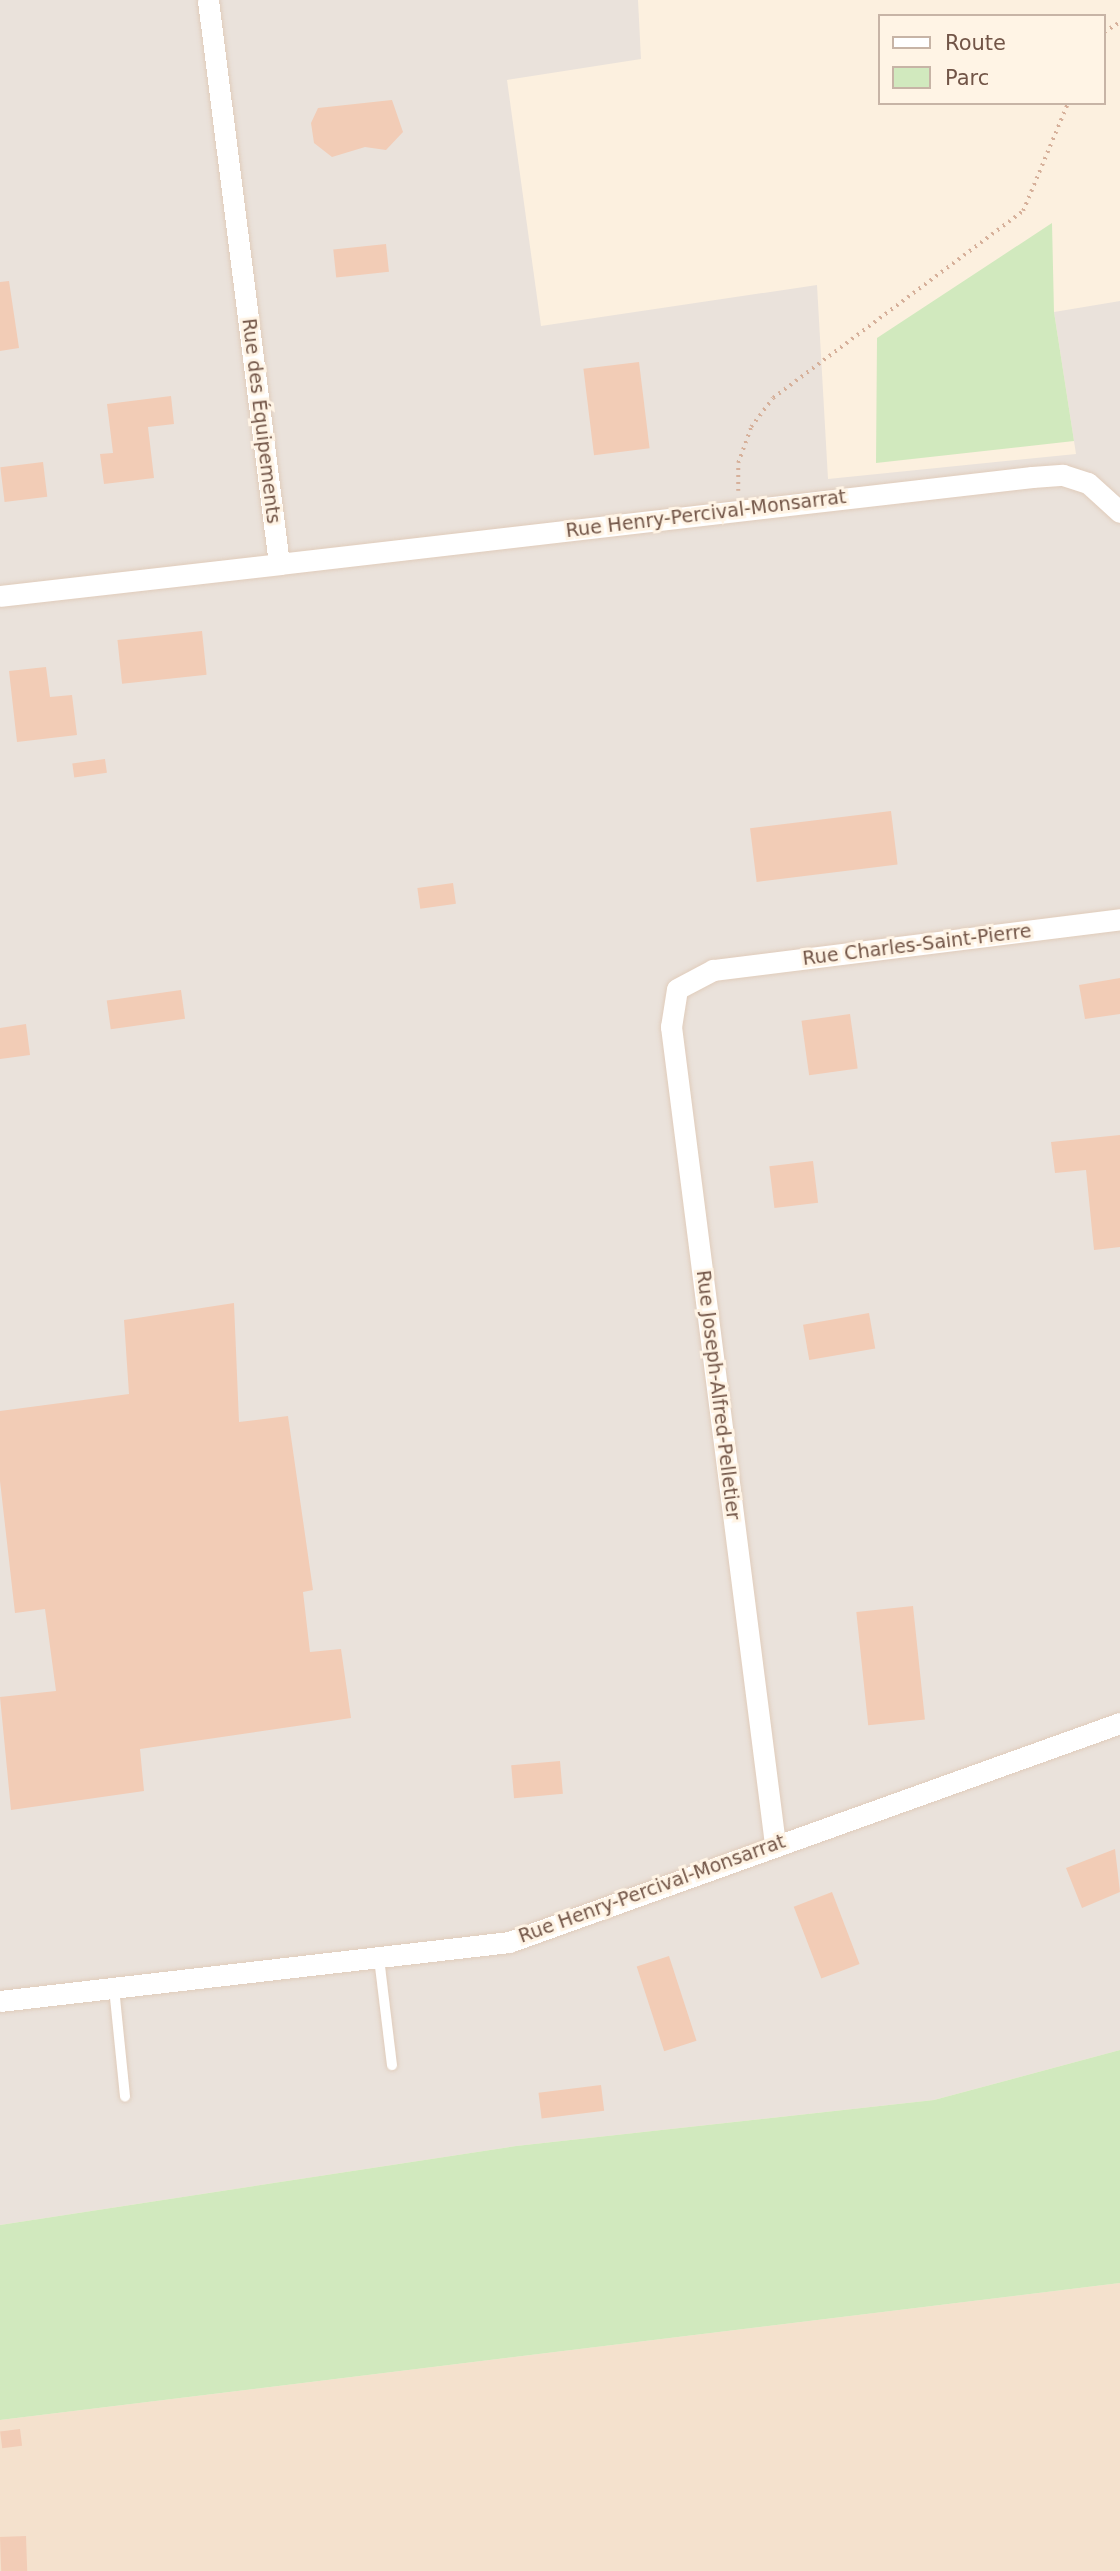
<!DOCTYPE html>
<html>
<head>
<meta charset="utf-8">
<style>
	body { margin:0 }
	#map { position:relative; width:1120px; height:2571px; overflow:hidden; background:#fcf0df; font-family:"DejaVu Sans",sans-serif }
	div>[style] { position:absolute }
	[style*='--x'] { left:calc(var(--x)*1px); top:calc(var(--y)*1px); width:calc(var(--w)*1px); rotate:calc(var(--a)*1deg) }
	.residential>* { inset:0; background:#f4e1cd }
	.industrial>* { inset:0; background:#eae2db }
	.green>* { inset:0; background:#d1e9be }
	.building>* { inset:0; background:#f2ccb6; transform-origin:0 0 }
	.path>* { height:3.5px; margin-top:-1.75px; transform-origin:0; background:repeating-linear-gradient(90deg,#d6b09a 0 2px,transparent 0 7px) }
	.roads { filter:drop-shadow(0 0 2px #e0ccbb) drop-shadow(0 0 2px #e0ccbb) }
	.lane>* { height:10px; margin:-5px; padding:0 5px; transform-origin:5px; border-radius:5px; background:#fff }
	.street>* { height:21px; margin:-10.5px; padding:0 10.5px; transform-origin:10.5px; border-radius:10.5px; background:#fff }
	span { translate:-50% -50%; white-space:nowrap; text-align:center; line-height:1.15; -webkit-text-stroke:6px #fff4e5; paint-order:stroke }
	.street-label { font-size:19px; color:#725547 }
	.legend { position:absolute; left:878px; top:14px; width:228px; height:91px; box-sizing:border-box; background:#fff4e5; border:2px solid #c7b4a6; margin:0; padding:9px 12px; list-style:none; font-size:21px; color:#725547 }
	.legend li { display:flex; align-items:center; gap:14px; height:35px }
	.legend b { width:35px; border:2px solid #c7b4a6 }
</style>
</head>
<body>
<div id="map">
	<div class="residential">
		<i style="clip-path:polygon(1120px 2283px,1120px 2571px,0 2571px,0 2420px)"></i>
	</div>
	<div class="industrial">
		<i style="clip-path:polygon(0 0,638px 0,641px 59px,507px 80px,541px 326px,817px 285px,828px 479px,1076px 454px,1054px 312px,1120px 301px,1120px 2050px,934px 2100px,516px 2146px,0 2225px)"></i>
	</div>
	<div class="green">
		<i style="clip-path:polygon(1052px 223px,1054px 312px,1074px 441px,876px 463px,877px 338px)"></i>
		<i style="clip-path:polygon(1120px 2050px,1120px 2283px,0 2420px,0 2225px,516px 2146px,934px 2100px)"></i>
	</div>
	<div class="building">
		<i style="clip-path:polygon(392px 100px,403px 132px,386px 150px,365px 147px,332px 157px,314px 143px,311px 123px,318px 108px)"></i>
		<i style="left:386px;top:244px;width:28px;height:53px;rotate:84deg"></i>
		<i style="clip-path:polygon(9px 281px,19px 348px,0 351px,0 282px)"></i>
		<i style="left:639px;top:362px;width:87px;height:56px;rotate:83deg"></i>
		<i style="clip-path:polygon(171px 396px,174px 424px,148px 427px,154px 478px,104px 484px,100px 454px,113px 453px,107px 404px)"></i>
		<i style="left:43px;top:462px;width:35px;height:43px;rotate:83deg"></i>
		<i style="left:202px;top:631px;width:44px;height:85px;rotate:84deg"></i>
		<i style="clip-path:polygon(46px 667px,50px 697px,72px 695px,77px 735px,17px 742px,9px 671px)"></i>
		<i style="left:105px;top:759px;width:14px;height:33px;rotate:82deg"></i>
		<i style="left:891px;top:811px;width:54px;height:142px;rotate:83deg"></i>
		<i style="left:453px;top:883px;width:21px;height:36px;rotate:82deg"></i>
		<i style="clip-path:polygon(1120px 978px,1120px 1014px,1085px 1019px,1079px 985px)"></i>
		<i style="left:181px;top:990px;width:29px;height:75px;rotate:82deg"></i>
		<i style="left:850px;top:1014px;width:55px;height:49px;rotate:82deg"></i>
		<i style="clip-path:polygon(26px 1024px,30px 1055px,0 1059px,0 1028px)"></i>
		<i style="clip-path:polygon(1120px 1135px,1120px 1247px,1094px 1250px,1086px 1170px,1055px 1173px,1051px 1142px)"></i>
		<i style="left:813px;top:1161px;width:42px;height:44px;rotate:83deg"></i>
		<i style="clip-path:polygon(234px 1303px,239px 1422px,288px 1416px,313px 1590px,303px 1592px,310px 1652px,341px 1649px,351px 1718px,140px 1749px,144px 1791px,11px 1810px,0 1697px,56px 1691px,45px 1609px,15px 1613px,0 1481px,0 1411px,129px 1394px,124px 1320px)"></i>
		<i style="left:869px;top:1313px;width:36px;height:67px;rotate:80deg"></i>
		<i style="left:913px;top:1606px;width:114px;height:57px;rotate:84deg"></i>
		<i style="left:560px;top:1761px;width:33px;height:49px;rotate:85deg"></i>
		<i style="clip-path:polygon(1115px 1849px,1120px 1892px,1082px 1908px,1066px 1868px)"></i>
		<i style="left:832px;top:1892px;width:77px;height:41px;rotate:69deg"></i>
		<i style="left:669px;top:1956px;width:89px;height:34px;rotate:72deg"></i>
		<i style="left:601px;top:2085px;width:26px;height:63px;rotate:83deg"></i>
		<i style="left:20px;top:2429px;width:17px;height:20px;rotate:83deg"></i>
		<i style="left:26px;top:2536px;width:35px;height:26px;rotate:88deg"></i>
	</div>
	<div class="path">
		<i style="--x:1104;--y:32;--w:19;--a:-32"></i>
		<i style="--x:738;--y:491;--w:28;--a:-90"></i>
		<i style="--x:738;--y:463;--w:38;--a:-70"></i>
		<i style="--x:751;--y:427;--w:36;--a:-53"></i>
		<i style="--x:773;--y:398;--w:312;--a:-36.8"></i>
		<i style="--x:1023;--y:211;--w:117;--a:-67.4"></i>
	</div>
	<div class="roads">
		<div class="lane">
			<i style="--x:379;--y:1958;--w:108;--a:83.1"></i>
			<i style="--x:114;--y:1988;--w:109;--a:84.2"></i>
		</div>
		<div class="street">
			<i style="--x:279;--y:564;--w:758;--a:-6.59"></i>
			<i style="--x:1032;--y:477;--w:31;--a:-4"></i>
			<i style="--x:1063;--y:475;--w:26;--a:18"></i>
			<i style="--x:1088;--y:483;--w:43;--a:42.2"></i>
			<i style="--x:0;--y:596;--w:281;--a:-6.5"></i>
			<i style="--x:279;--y:564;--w:568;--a:-97.18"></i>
			<i style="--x:775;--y:1844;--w:824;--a:-97.25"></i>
			<i style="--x:671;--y:1027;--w:38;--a:-81"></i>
			<i style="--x:677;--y:989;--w:41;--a:-27.8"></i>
			<i style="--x:713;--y:970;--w:410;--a:-7.1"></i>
			<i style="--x:0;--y:2001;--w:512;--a:-6.61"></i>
			<i style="--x:509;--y:1942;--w:649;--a:-19.72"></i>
		</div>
	</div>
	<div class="street-label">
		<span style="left:261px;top:421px;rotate:83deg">Rue des Équipements</span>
		<span style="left:706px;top:514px;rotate:-7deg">Rue Henry-Percival-Monsarrat</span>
		<span style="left:917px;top:945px;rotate:-7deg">Rue Charles-Saint-Pierre</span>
		<span style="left:718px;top:1395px;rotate:83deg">Rue Joseph-Alfred-Pelletier</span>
		<span style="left:652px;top:1889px;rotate:-20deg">Rue Henry-Percival-Monsarrat</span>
	</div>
	<ul class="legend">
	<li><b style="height:9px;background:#fff"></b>Route</li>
	<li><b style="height:19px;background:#d1e9be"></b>Parc</li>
	</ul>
</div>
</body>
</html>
